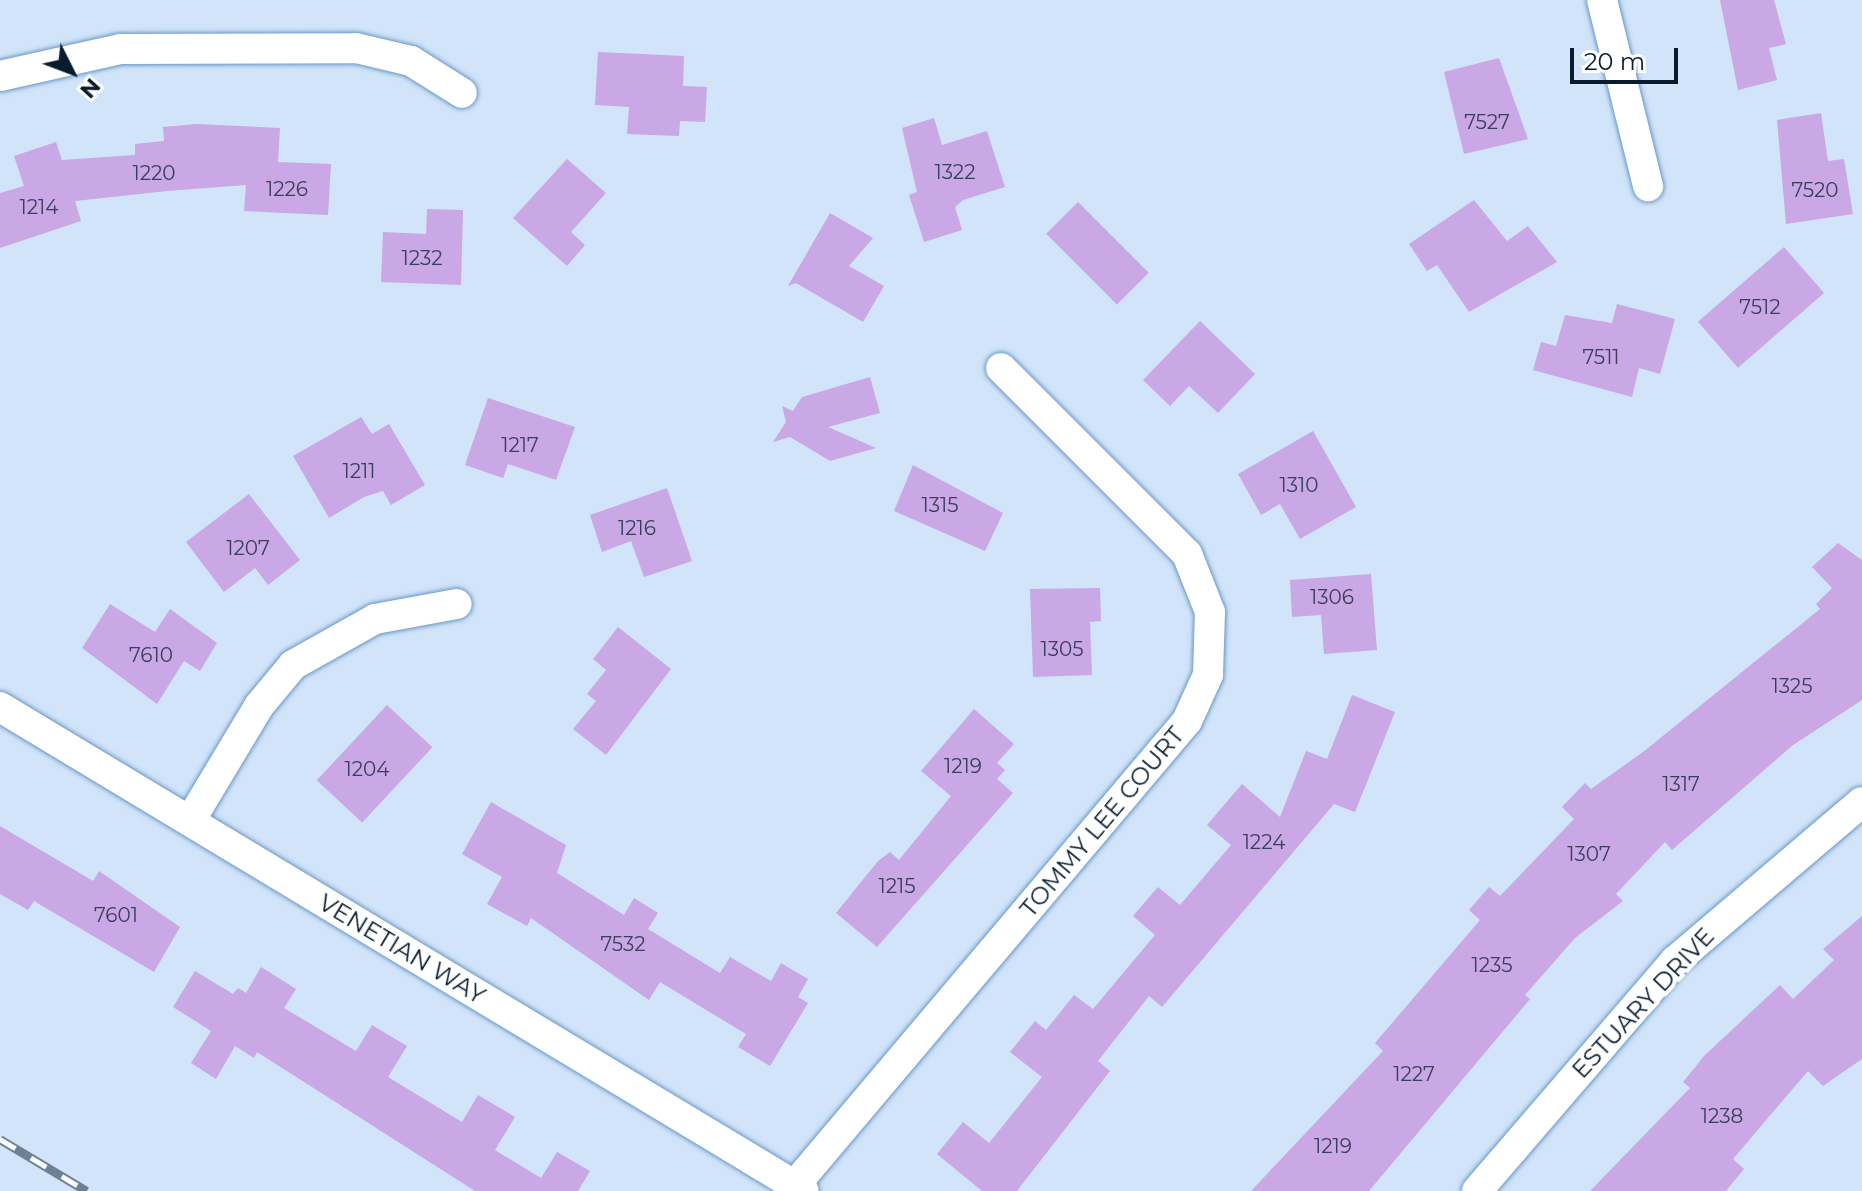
<!DOCTYPE html>
<html>
<head>
<meta charset="utf-8">
<style>
	body { margin:0 }
	#map { position:relative; width:1862px; height:1191px; overflow:hidden; background:#d1e4f9; font-family:Montserrat,sans-serif }
	div>[style] { position:absolute }
	[style*='--x'] { left:calc(var(--x)*1px); top:calc(var(--y)*1px); width:calc(var(--w)*1px); rotate:calc(var(--a)*1deg) }
	.building>* { inset:0; background:#caa7e5; transform-origin:0 0 }
	.roads { filter:drop-shadow(0 0 2px #6a98c7) drop-shadow(0 0 2px #6a98c7) }
	.street>* { height:30px; margin:-15px; padding:0 15px; transform-origin:15px; border-radius:15px; background:#fff }
	.rail>* { height:9px; margin-top:-4.5px; transform-origin:0; background:repeating-linear-gradient(90deg,#fff 0 18px,#6e8194 0 36px); box-sizing:border-box; border-block:2px solid #6e8194 }
	span { translate:-50% -50%; white-space:nowrap; text-align:center; line-height:1.15; -webkit-text-stroke:8px #fff; paint-order:stroke }
	.number-label { font-size:20px; color:#393f5c }
	.number-label span { -webkit-text-stroke-width:0 }
	.street-label { font-size:24px; color:#091c2e }
	.north { position:absolute; left:32px; top:32px; width:80px; height:80px; -webkit-text-stroke:6px #fff; paint-order:stroke; rotate:132deg; font-size:22px; font-weight:700; line-height:32px; text-align:center; color:#091c2e }
	.north::after { content:''; display:block; margin:auto; width:28px; height:36px; background:#091c2e; clip-path:polygon(50% 0,100% 100%,50% 72%,0 100%) }
	.scale { position:absolute; left:1570px; top:48px; width:108px; height:36px; box-sizing:border-box; border:4px solid #091c2e; border-top:0; padding-left:10px; font-size:24px; line-height:28px; white-space:nowrap; color:#091c2e; -webkit-text-stroke:6px #fff; paint-order:stroke }
</style>
</head>
<body>
<div id="map">
	<div class="building">
		<i style="clip-path:polygon(1720px 0,1774px 0,1786px 44px,1769px 48px,1777px 80px,1738px 90px)"></i>
		<i style="clip-path:polygon(598px 52px,684px 56px,683px 86px,707px 87px,705px 122px,680px 121px,679px 136px,627px 134px,629px 107px,595px 105px)"></i>
		<i style="clip-path:polygon(1499px 58px,1528px 139px,1464px 154px,1444px 72px)"></i>
		<i style="clip-path:polygon(1821px 113px,1828px 161px,1844px 159px,1853px 214px,1786px 224px,1777px 120px)"></i>
		<i style="clip-path:polygon(934px 118px,942px 145px,987px 131px,1005px 187px,963px 200px,955px 207px,962px 230px,924px 242px,909px 195px,917px 192px,902px 128px)"></i>
		<i style="clip-path:polygon(196px 124px,280px 128px,278px 162px,331px 164px,328px 215px,244px 211px,246px 185px,167px 191px,75px 201px,81px 221px,0 248px,0 193px,24px 186px,14px 156px,56px 142px,62px 160px,135px 155px,135px 144px,164px 141px,163px 127px)"></i>
		<i style="clip-path:polygon(567px 159px,606px 193px,571px 232px,585px 245px,567px 266px,513px 218px)"></i>
		<i style="clip-path:polygon(1474px 200px,1507px 241px,1528px 226px,1557px 262px,1469px 312px,1437px 265px,1427px 271px,1409px 244px)"></i>
		<i style="left:1078px;top:202px;width:100px;height:45px;rotate:45deg"></i>
		<i style="clip-path:polygon(427px 209px,463px 210px,461px 285px,381px 282px,383px 232px,426px 234px)"></i>
		<i style="clip-path:polygon(830px 213px,873px 238px,849px 266px,884px 286px,863px 322px,796px 283px,788px 286px)"></i>
		<i style="left:1784px;top:247px;width:61px;height:114px;rotate:49deg"></i>
		<i style="clip-path:polygon(1617px 304px,1675px 319px,1660px 374px,1639px 368px,1632px 397px,1533px 370px,1541px 342px,1556px 346px,1565px 315px,1612px 323px)"></i>
		<i style="clip-path:polygon(1200px 321px,1255px 374px,1218px 413px,1189px 386px,1170px 406px,1143px 380px)"></i>
		<i style="clip-path:polygon(870px 377px,880px 413px,828px 427px,876px 448px,830px 461px,790px 437px,773px 442px,786px 422px,782px 406px,793px 411px,802px 397px)"></i>
		<i style="clip-path:polygon(488px 398px,575px 427px,556px 480px,508px 464px,503px 478px,465px 465px)"></i>
		<i style="clip-path:polygon(361px 417px,372px 434px,389px 424px,425px 485px,391px 505px,383px 491px,364px 497px,329px 518px,293px 456px)"></i>
		<i style="clip-path:polygon(1313px 431px,1356px 507px,1300px 539px,1280px 504px,1261px 515px,1238px 474px)"></i>
		<i style="clip-path:polygon(913px 465px,1003px 513px,985px 551px,894px 511px)"></i>
		<i style="clip-path:polygon(667px 488px,692px 561px,644px 577px,631px 541px,602px 552px,590px 515px)"></i>
		<i style="clip-path:polygon(249px 494px,300px 560px,268px 585px,255px 568px,224px 592px,186px 542px)"></i>
		<i style="clip-path:polygon(1838px 543px,1862px 560px,1862px 700px,1793px 745px,1672px 850px,1665px 842px,1616px 894px,1623px 901px,1575px 938px,1525px 995px,1530px 999px,1369px 1191px,1251px 1191px,1383px 1051px,1375px 1043px,1480px 920px,1469px 910px,1489px 887px,1500px 896px,1574px 819px,1562px 807px,1585px 783px,1591px 789px,1643px 752px,1820px 609px,1816px 604px,1832px 588px,1812px 567px)"></i>
		<i style="clip-path:polygon(1371px 574px,1377px 650px,1324px 654px,1321px 615px,1292px 617px,1290px 580px)"></i>
		<i style="clip-path:polygon(1100px 588px,1101px 621px,1090px 622px,1092px 675px,1033px 677px,1030px 589px)"></i>
		<i style="clip-path:polygon(110px 604px,155px 632px,170px 609px,217px 643px,200px 671px,184px 661px,157px 704px,82px 648px)"></i>
		<i style="clip-path:polygon(618px 627px,671px 669px,606px 755px,573px 729px,596px 701px,587px 694px,606px 670px,593px 659px)"></i>
		<i style="clip-path:polygon(1352px 695px,1395px 712px,1355px 812px,1334px 804px,1162px 1007px,1149px 996px,1098px 1061px,1110px 1071px,1017px 1191px,982px 1191px,937px 1154px,963px 1122px,989px 1143px,1042px 1077px,1010px 1052px,1035px 1021px,1046px 1030px,1074px 995px,1093px 1009px,1155px 935px,1133px 916px,1158px 887px,1180px 905px,1231px 845px,1207px 825px,1242px 784px,1280px 817px,1306px 751px,1327px 759px)"></i>
		<i style="left:387px;top:705px;width:62px;height:103px;rotate:43deg"></i>
		<i style="clip-path:polygon(974px 709px,1014px 744px,997px 763px,1005px 770px,997px 779px,1013px 793px,877px 947px,836px 913px,878px 861px,890px 852px,899px 860px,951px 796px,921px 771px)"></i>
		<i style="clip-path:polygon(491px 802px,566px 845px,557px 873px,624px 915px,634px 898px,658px 913px,648px 929px,720px 973px,730px 957px,771px 981px,781px 963px,808px 979px,798px 997px,808px 1003px,770px 1066px,738px 1047px,746px 1034px,660px 982px,649px 1000px,531px 918px,527px 926px,487px 904px,502px 877px,462px 854px)"></i>
		<i style="clip-path:polygon(0 826px,93px 881px,99px 871px,180px 927px,154px 972px,34px 901px,28px 910px,0 894px)"></i>
		<i style="clip-path:polygon(1862px 916px,1862px 1059px,1823px 1086px,1808px 1071px,1733px 1159px,1744px 1169px,1726px 1191px,1590px 1191px,1690px 1088px,1683px 1082px,1705px 1055px,1780px 985px,1793px 999px,1834px 960px,1823px 949px)"></i>
		<i style="clip-path:polygon(261px 967px,296px 989px,284px 1008px,356px 1051px,372px 1025px,407px 1046px,388px 1077px,462px 1122px,478px 1095px,515px 1117px,495px 1150px,541px 1178px,557px 1152px,590px 1171px,578px 1191px,475px 1191px,257px 1052px,254px 1058px,235px 1046px,216px 1079px,191px 1063px,211px 1031px,173px 1007px,195px 971px,233px 994px,238px 988px,246px 993px)"></i>
	</div>
	<div class="roads">
		<div class="street">
			<i style="--x:1602;--y:0;--w:192;--a:76.1"></i>
			<i style="--x:0;--y:76;--w:124;--a:-12.6"></i>
			<i style="--x:121;--y:49;--w:235;--a:-0.2"></i>
			<i style="--x:356;--y:48;--w:57;--a:13.3"></i>
			<i style="--x:411;--y:61;--w:60;--a:32.1"></i>
			<i style="--x:0;--y:707;--w:938;--a:31.05"></i>
			<i style="--x:190;--y:821;--w:134;--a:-59"></i>
			<i style="--x:259;--y:706;--w:53;--a:-50.3"></i>
			<i style="--x:293;--y:665;--w:94;--a:-29.3"></i>
			<i style="--x:375;--y:619;--w:83;--a:-10.4"></i>
			<i style="--x:795;--y:1185;--w:607;--a:-49.81"></i>
			<i style="--x:1187;--y:721;--w:51;--a:-65.5"></i>
			<i style="--x:1208;--y:675;--w:63;--a:-88.2"></i>
			<i style="--x:1210;--y:612;--w:62;--a:-111.6"></i>
			<i style="--x:1187;--y:554;--w:263;--a:-135"></i>
			<i style="--x:1477;--y:1191;--w:303;--a:-49.3"></i>
			<i style="--x:1675;--y:961;--w:245;--a:-40.4"></i>
		</div>
	</div>
	<div class="rail">
		<i style="--x:0;--y:1139;--w:101;--a:30.9"></i>
	</div>
	<div class="number-label">
		<span style="left:1487px;top:122px">7527</span>
		<span style="left:955px;top:172px">1322</span>
		<span style="left:154px;top:173px">1220</span>
		<span style="left:287px;top:189px">1226</span>
		<span style="left:1815px;top:190px">7520</span>
		<span style="left:39px;top:207px">1214</span>
		<span style="left:422px;top:258px">1232</span>
		<span style="left:1760px;top:307px">7512</span>
		<span style="left:1601px;top:357px">7511</span>
		<span style="left:520px;top:445px">1217</span>
		<span style="left:359px;top:471px">1211</span>
		<span style="left:1299px;top:485px">1310</span>
		<span style="left:940px;top:505px">1315</span>
		<span style="left:637px;top:528px">1216</span>
		<span style="left:248px;top:548px">1207</span>
		<span style="left:1332px;top:597px">1306</span>
		<span style="left:1062px;top:649px">1305</span>
		<span style="left:151px;top:655px">7610</span>
		<span style="left:1792px;top:686px">1325</span>
		<span style="left:963px;top:766px">1219</span>
		<span style="left:367px;top:769px">1204</span>
		<span style="left:1681px;top:784px">1317</span>
		<span style="left:1264px;top:842px">1224</span>
		<span style="left:1589px;top:854px">1307</span>
		<span style="left:897px;top:886px">1215</span>
		<span style="left:116px;top:915px">7601</span>
		<span style="left:623px;top:944px">7532</span>
		<span style="left:1492px;top:965px">1235</span>
		<span style="left:1414px;top:1074px">1227</span>
		<span style="left:1722px;top:1116px">1238</span>
		<span style="left:1333px;top:1146px">1219</span>
	</div>
	<div class="street-label">
		<span style="left:1102px;top:822px;rotate:-50deg">TOMMY LEE COURT</span>
		<span style="left:402px;top:949px;rotate:31deg">VENETIAN WAY</span>
		<span style="left:1643px;top:1003px;rotate:-47deg">ESTUARY DRIVE</span>
	</div>
	<div class="north">N</div>
	<div class="scale">20 m</div>
</div>
</body>
</html>
